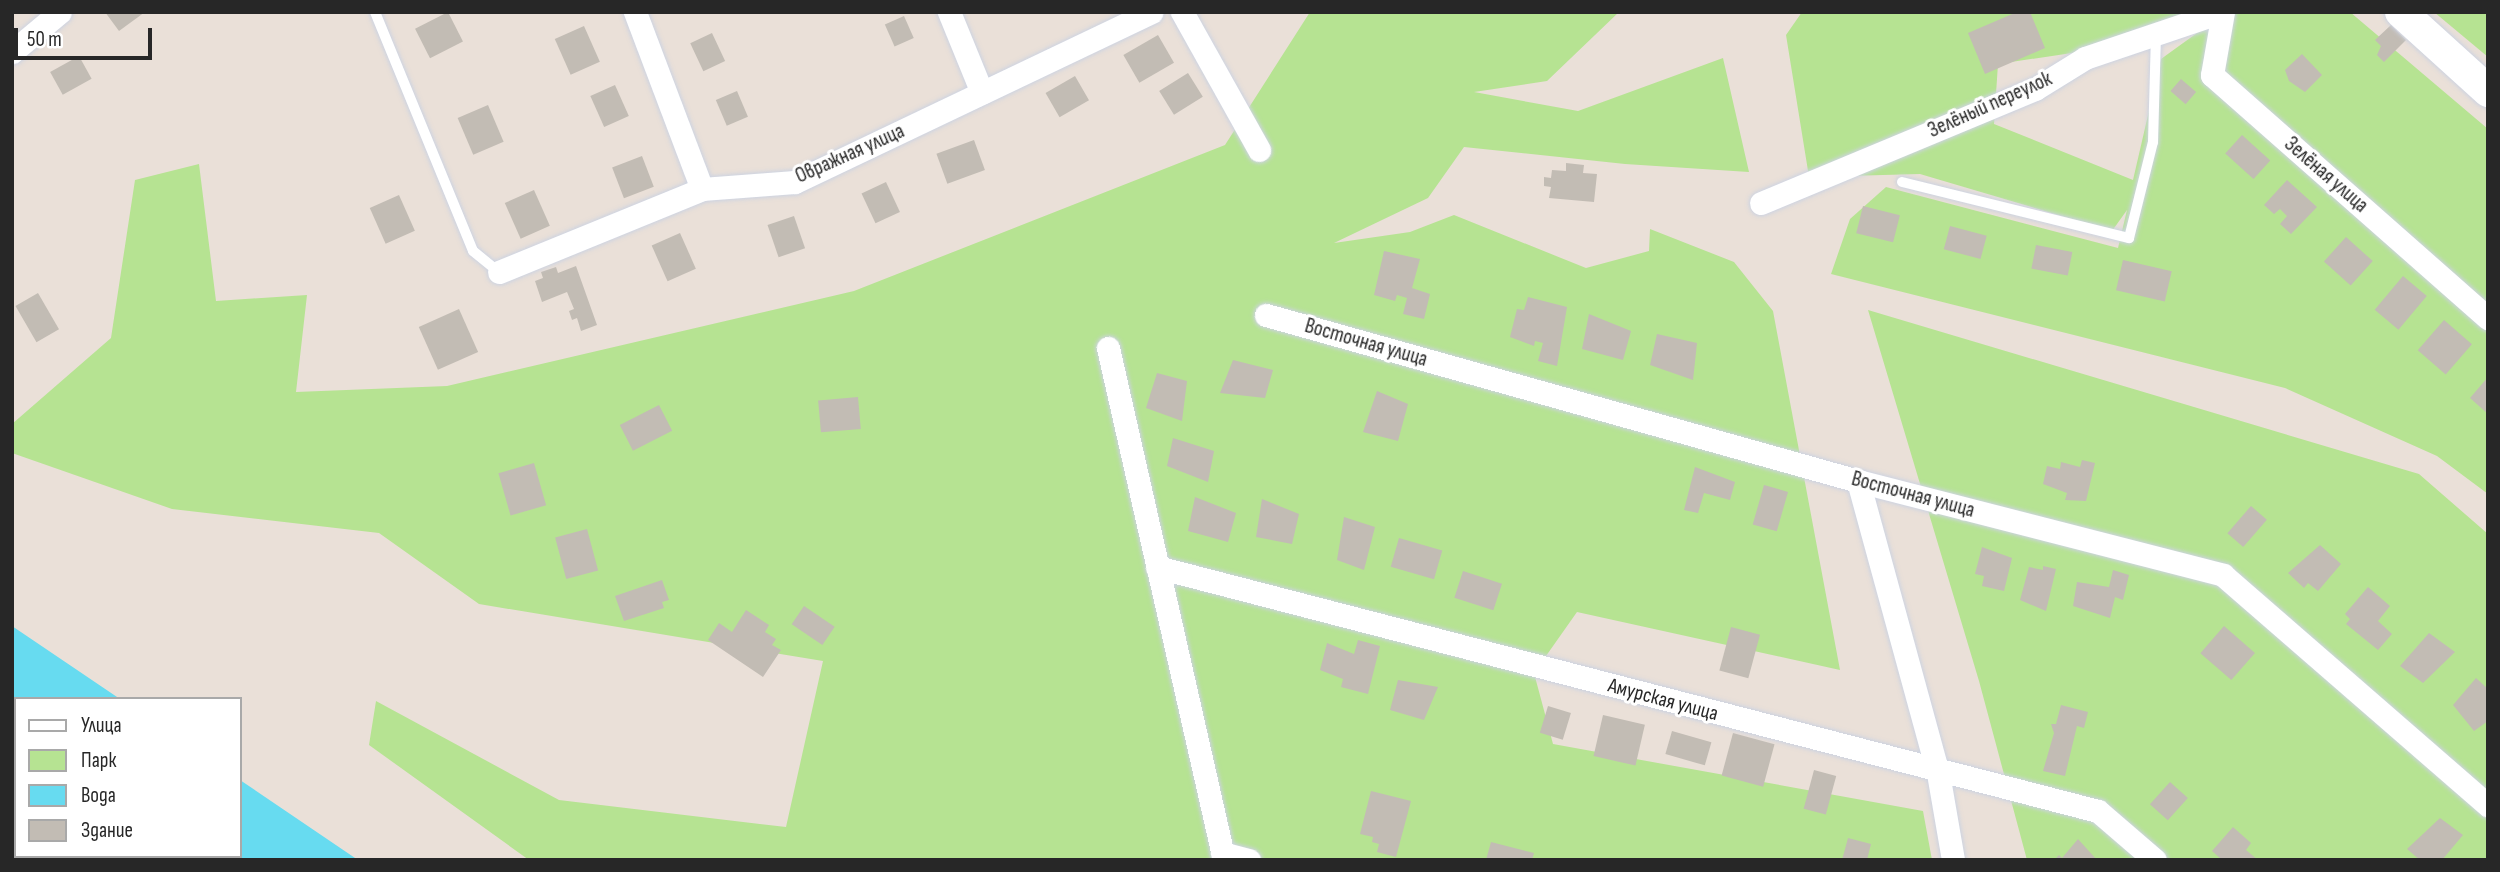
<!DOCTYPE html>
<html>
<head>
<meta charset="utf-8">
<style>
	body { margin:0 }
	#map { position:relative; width:2500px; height:872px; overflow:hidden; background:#eae0d8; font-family:"Sofia Sans Condensed",sans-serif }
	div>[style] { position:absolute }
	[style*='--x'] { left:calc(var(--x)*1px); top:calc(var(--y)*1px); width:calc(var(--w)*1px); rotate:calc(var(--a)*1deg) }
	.green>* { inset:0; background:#b6e392 }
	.water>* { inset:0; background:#67dbf0 }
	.building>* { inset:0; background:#c2bcb4; transform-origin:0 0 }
	.roads { filter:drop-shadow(0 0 2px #cdd3e1) drop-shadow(0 0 2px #cdd3e1) }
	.service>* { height:10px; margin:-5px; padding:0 5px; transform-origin:5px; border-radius:5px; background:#fff }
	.minor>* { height:23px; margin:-11.5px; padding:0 11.5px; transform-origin:11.5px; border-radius:11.5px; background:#fff }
	.secondary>* { height:32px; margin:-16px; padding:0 16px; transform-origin:16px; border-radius:16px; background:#fff }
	span { translate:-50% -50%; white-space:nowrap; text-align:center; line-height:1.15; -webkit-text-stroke:6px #fff; paint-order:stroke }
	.street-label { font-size:21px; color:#272727 }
	.frame { position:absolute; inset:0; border:14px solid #272727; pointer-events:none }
	.legend { position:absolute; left:14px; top:697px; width:228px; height:161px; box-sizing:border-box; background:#fff; border:2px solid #a9a9a9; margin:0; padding:9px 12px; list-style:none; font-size:21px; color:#272727 }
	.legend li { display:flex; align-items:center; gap:14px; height:35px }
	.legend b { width:35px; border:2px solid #a9a9a9 }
	.scale { position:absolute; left:14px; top:28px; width:138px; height:32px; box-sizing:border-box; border:4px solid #272727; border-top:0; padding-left:9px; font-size:21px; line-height:24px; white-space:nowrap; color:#272727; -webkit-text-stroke:5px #fff; paint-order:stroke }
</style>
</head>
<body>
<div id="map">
	<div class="green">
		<i style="clip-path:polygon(1310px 12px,1619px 12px,1547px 81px,1474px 92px,1578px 111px,1723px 58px,1749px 172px,1625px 164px,1464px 147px,1428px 198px,1334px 243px,1410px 232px,1454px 215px,1586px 268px,1649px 251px,1650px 229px,1734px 262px,1773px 311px,1840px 670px,1577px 612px,1534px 673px,1553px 744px,1923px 811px,1932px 860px,529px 860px,369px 745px,376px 701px,559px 800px,786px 827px,823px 661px,479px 604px,379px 533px,172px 509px,12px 453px,12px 424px,111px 338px,135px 180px,199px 164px,216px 301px,307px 295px,296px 392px,447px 386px,854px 291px,1225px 145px)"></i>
		<i style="clip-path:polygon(1802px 12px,2197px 12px,2172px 38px,1998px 64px,1994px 124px,2133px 180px,2161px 59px,2226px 12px,2350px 12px,2488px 129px,2488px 494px,2437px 456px,2285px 388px,1831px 274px,1850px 219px,1886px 187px,2118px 248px,2127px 210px,2112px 231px,1920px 174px,1809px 177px,1786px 35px)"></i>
		<i style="clip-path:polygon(2434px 12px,2488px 12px,2488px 57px)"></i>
		<i style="clip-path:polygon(1868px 310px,2419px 474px,2488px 534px,2488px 860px,2027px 860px,1979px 681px)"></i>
	</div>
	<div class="water">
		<i style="clip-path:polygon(12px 626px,120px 699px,16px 699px,16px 856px,240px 856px,240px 780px,358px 860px,20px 860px,12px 854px)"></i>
	</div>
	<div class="building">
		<i style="clip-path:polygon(105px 12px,145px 12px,119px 31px)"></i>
		<i style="left:448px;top:12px;width:33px;height:37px;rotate:63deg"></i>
		<i style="clip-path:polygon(2017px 12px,2030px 12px,2045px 48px,1985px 74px,1968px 33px)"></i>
		<i style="left:904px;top:16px;width:24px;height:21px;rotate:66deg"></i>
		<i style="clip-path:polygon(2391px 25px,2406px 40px,2384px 62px,2377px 55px,2381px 46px,2375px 40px)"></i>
		<i style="left:584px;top:26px;width:39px;height:32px;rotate:66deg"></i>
		<i style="left:712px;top:33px;width:31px;height:24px;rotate:65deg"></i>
		<i style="left:1158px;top:35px;width:32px;height:40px;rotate:60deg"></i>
		<i style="clip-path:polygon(2302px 54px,2322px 75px,2305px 92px,2289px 81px,2285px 70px)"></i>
		<i style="left:79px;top:56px;width:26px;height:33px;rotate:61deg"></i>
		<i style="left:1188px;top:73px;width:28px;height:34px;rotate:58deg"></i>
		<i style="left:1075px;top:76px;width:28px;height:34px;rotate:60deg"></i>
		<i style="left:2181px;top:79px;width:20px;height:16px;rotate:41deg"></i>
		<i style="left:615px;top:85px;width:34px;height:27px;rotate:66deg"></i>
		<i style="left:737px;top:91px;width:28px;height:23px;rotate:67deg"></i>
		<i style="left:488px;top:105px;width:40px;height:33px;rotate:67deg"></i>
		<i style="left:2242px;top:135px;width:38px;height:25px;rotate:42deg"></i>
		<i style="left:974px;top:140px;width:32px;height:40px;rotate:70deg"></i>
		<i style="left:642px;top:156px;width:33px;height:32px;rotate:69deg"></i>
		<i style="clip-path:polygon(1566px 163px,1584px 165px,1583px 173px,1597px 174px,1594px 202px,1549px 198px,1551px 187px,1544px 186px,1544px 177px,1551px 178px,1552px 170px,1566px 171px)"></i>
		<i style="clip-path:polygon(2287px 180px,2317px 207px,2291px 234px,2280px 224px,2287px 216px,2280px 209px,2274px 214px,2264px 205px)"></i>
		<i style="left:886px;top:182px;width:33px;height:27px;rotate:65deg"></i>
		<i style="left:534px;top:190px;width:39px;height:32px;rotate:66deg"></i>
		<i style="left:399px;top:195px;width:39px;height:32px;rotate:66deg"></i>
		<i style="left:1863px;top:206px;width:38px;height:28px;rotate:14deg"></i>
		<i style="left:794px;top:216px;width:34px;height:28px;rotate:71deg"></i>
		<i style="left:1950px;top:226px;width:38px;height:24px;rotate:15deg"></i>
		<i style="left:680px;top:233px;width:39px;height:31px;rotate:66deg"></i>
		<i style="left:2346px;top:237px;width:36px;height:33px;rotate:42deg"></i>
		<i style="left:2036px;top:245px;width:37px;height:24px;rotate:11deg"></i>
		<i style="clip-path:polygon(1384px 251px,1420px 259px,1412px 288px,1430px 294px,1424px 319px,1403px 314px,1407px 298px,1397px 295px,1395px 301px,1374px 295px)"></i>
		<i style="left:2123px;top:260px;width:50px;height:31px;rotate:13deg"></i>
		<i style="clip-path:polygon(576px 266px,597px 325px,581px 331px,577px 318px,572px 320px,569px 311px,574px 309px,567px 292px,542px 302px,535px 281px,543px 278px,541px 272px,556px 267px,558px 273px)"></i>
		<i style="left:2403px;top:276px;width:31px;height:44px;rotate:40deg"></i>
		<i style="left:38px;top:293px;width:42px;height:26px;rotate:60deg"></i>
		<i style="clip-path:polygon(1528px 297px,1567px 307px,1557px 366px,1538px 361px,1543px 343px,1535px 341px,1534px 346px,1510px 337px,1517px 309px,1524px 310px)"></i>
		<i style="left:459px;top:309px;width:47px;height:44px;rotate:66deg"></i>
		<i style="clip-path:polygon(1589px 314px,1631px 331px,1623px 360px,1582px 349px)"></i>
		<i style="left:2444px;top:320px;width:37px;height:40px;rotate:41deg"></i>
		<i style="clip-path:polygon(1657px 334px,1697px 343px,1693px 380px,1650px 365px)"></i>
		<i style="clip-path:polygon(1233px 360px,1273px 370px,1265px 398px,1220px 393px)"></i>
		<i style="clip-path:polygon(1157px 373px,1187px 381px,1182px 421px,1146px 408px)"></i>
		<i style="clip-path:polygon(2488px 377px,2488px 414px,2470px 398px)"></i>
		<i style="clip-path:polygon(1377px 391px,1408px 404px,1398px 441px,1363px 432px)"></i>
		<i style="left:858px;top:397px;width:32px;height:40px;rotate:85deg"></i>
		<i style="left:659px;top:405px;width:29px;height:44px;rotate:63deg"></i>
		<i style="clip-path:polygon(1173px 438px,1214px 451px,1208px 482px,1167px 466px)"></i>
		<i style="clip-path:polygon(2082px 460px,2095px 463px,2086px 501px,2065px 500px,2067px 493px,2043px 484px,2047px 466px,2060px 469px,2061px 462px,2080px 467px)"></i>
		<i style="left:534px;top:463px;width:44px;height:37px;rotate:74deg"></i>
		<i style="clip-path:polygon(1695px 467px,1735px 482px,1730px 500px,1704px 493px,1698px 513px,1684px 510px)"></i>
		<i style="left:1764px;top:485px;width:25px;height:41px;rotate:16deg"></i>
		<i style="clip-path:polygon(1195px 497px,1236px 513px,1228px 542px,1188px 531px)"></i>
		<i style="clip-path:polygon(1262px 499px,1299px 514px,1292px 544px,1256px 537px)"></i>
		<i style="left:2251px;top:506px;width:21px;height:36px;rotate:41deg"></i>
		<i style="clip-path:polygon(1344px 517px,1375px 527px,1364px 570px,1337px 560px)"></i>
		<i style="left:587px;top:529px;width:43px;height:33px;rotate:75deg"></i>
		<i style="left:1399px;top:538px;width:45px;height:30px;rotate:16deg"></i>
		<i style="clip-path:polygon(2320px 545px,2341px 564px,2318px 591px,2308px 583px,2304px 588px,2288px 573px)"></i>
		<i style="clip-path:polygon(1982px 547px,2012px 558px,2004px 591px,1982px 586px,1984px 576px,1975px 574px)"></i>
		<i style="clip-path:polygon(2043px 566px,2056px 569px,2046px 611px,2020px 600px,2029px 567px,2043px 570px)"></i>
		<i style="clip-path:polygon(2113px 570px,2129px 575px,2123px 600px,2115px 597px,2110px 618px,2073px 606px,2077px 582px,2109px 587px)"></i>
		<i style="left:1463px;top:571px;width:41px;height:28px;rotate:18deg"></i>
		<i style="clip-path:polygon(662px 580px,669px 600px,662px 602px,664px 608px,624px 621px,615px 596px)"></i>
		<i style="clip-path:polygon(2368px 587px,2390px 606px,2378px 621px,2392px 634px,2378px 650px,2346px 624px,2350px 619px,2345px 614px)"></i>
		<i style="left:804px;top:606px;width:37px;height:22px;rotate:34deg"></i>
		<i style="clip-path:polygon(746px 610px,769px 625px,765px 632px,776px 639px,772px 645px,781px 650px,763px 677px,708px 640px,719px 623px,732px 632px)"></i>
		<i style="left:2224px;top:626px;width:41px;height:36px;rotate:41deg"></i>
		<i style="left:1731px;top:627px;width:30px;height:45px;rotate:15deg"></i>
		<i style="clip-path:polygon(2429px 633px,2455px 652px,2423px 683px,2400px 666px)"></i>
		<i style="clip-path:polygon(1358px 640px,1380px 646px,1368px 694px,1341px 687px,1343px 679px,1320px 670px,1327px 643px,1354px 654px)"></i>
		<i style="clip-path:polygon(2476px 678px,2488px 689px,2488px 721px,2474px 731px,2453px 705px)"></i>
		<i style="clip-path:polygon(1398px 680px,1438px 687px,1424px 720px,1390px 710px)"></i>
		<i style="clip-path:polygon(2061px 705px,2088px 712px,2084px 728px,2077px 726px,2065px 776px,2043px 771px,2054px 733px,2051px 724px,2056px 724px)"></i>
		<i style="left:1548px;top:706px;width:24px;height:28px;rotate:17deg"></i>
		<i style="left:1603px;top:715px;width:43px;height:42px;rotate:13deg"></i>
		<i style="left:1672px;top:731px;width:41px;height:24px;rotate:16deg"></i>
		<i style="left:1733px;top:733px;width:43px;height:44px;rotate:15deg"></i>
		<i style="left:1814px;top:770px;width:23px;height:40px;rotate:15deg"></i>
		<i style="left:2170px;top:782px;width:24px;height:30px;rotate:42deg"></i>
		<i style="clip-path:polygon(1371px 791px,1411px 801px,1396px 857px,1377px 852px,1379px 844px,1372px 842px,1373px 837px,1360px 834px)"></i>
		<i style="clip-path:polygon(2440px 818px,2463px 835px,2442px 860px,2420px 860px,2407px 849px)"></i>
		<i style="clip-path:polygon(2233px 827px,2251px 843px,2246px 850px,2258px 860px,2222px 860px,2212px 851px)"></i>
		<i style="clip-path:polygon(1848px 838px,1871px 844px,1867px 860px,1842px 860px)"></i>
		<i style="clip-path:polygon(2078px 839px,2097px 860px,2054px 860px,2059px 855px,2062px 858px)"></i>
		<i style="clip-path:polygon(1491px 842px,1534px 853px,1532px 860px,1486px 860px)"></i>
	</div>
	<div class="roads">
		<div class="service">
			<i style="--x:375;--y:12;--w:258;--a:67.7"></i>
			<i style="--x:473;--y:251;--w:33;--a:39"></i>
			<i style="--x:1902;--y:182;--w:234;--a:13.9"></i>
			<i style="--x:2129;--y:238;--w:99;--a:-76"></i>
			<i style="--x:2153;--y:142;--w:108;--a:-88.4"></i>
		</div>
		<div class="minor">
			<i style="--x:635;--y:12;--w:189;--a:69.3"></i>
			<i style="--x:949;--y:12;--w:87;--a:67.8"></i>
			<i style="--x:1182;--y:12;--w:158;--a:60.8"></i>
			<i style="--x:2223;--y:12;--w:64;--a:99.9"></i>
			<i style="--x:2212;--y:75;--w:368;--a:41.4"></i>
			<i style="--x:12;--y:52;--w:62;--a:-39.8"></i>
			<i style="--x:1761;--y:203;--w:297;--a:-22.6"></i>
			<i style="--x:2035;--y:89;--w:59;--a:-31.8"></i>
			<i style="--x:2085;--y:58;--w:144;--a:-18.7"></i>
			<i style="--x:499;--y:272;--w:219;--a:-22.2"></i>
			<i style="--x:702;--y:189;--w:93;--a:-4.3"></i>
			<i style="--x:795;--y:182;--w:395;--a:-25.5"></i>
			<i style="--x:1266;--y:315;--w:615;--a:15.66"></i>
			<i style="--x:1858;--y:481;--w:377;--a:14.4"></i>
			<i style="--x:2223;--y:575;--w:351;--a:41"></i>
			<i style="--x:1108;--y:348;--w:525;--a:77.23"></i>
			<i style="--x:1858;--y:481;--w:303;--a:74.7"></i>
			<i style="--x:1938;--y:773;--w:88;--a:80.2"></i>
			<i style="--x:1157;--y:567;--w:972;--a:14.54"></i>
			<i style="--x:2098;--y:811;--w:75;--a:40.7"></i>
			<i style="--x:1222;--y:853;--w:28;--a:15"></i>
		</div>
		<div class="secondary">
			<i style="--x:2401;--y:12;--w:118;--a:42.2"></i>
		</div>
	</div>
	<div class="street-label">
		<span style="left:1990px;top:105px;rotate:-24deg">Зелёный переулок</span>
		<span style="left:850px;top:154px;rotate:-24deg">Овражная улица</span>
		<span style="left:2326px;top:175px;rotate:41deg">Зелёная улица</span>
		<span style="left:1366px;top:343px;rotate:16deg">Восточная улица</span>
		<span style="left:1913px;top:495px;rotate:15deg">Восточная улица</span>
		<span style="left:1663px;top:700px;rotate:15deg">Амурская улица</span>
	</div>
	<div class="frame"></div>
	<ul class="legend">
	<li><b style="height:9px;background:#fff"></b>Улица</li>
	<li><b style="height:19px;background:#b6e392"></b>Парк</li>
	<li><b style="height:19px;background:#67dbf0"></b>Вода</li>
	<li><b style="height:19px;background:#c2bcb4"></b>Здание</li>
	</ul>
	<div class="scale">50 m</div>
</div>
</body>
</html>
